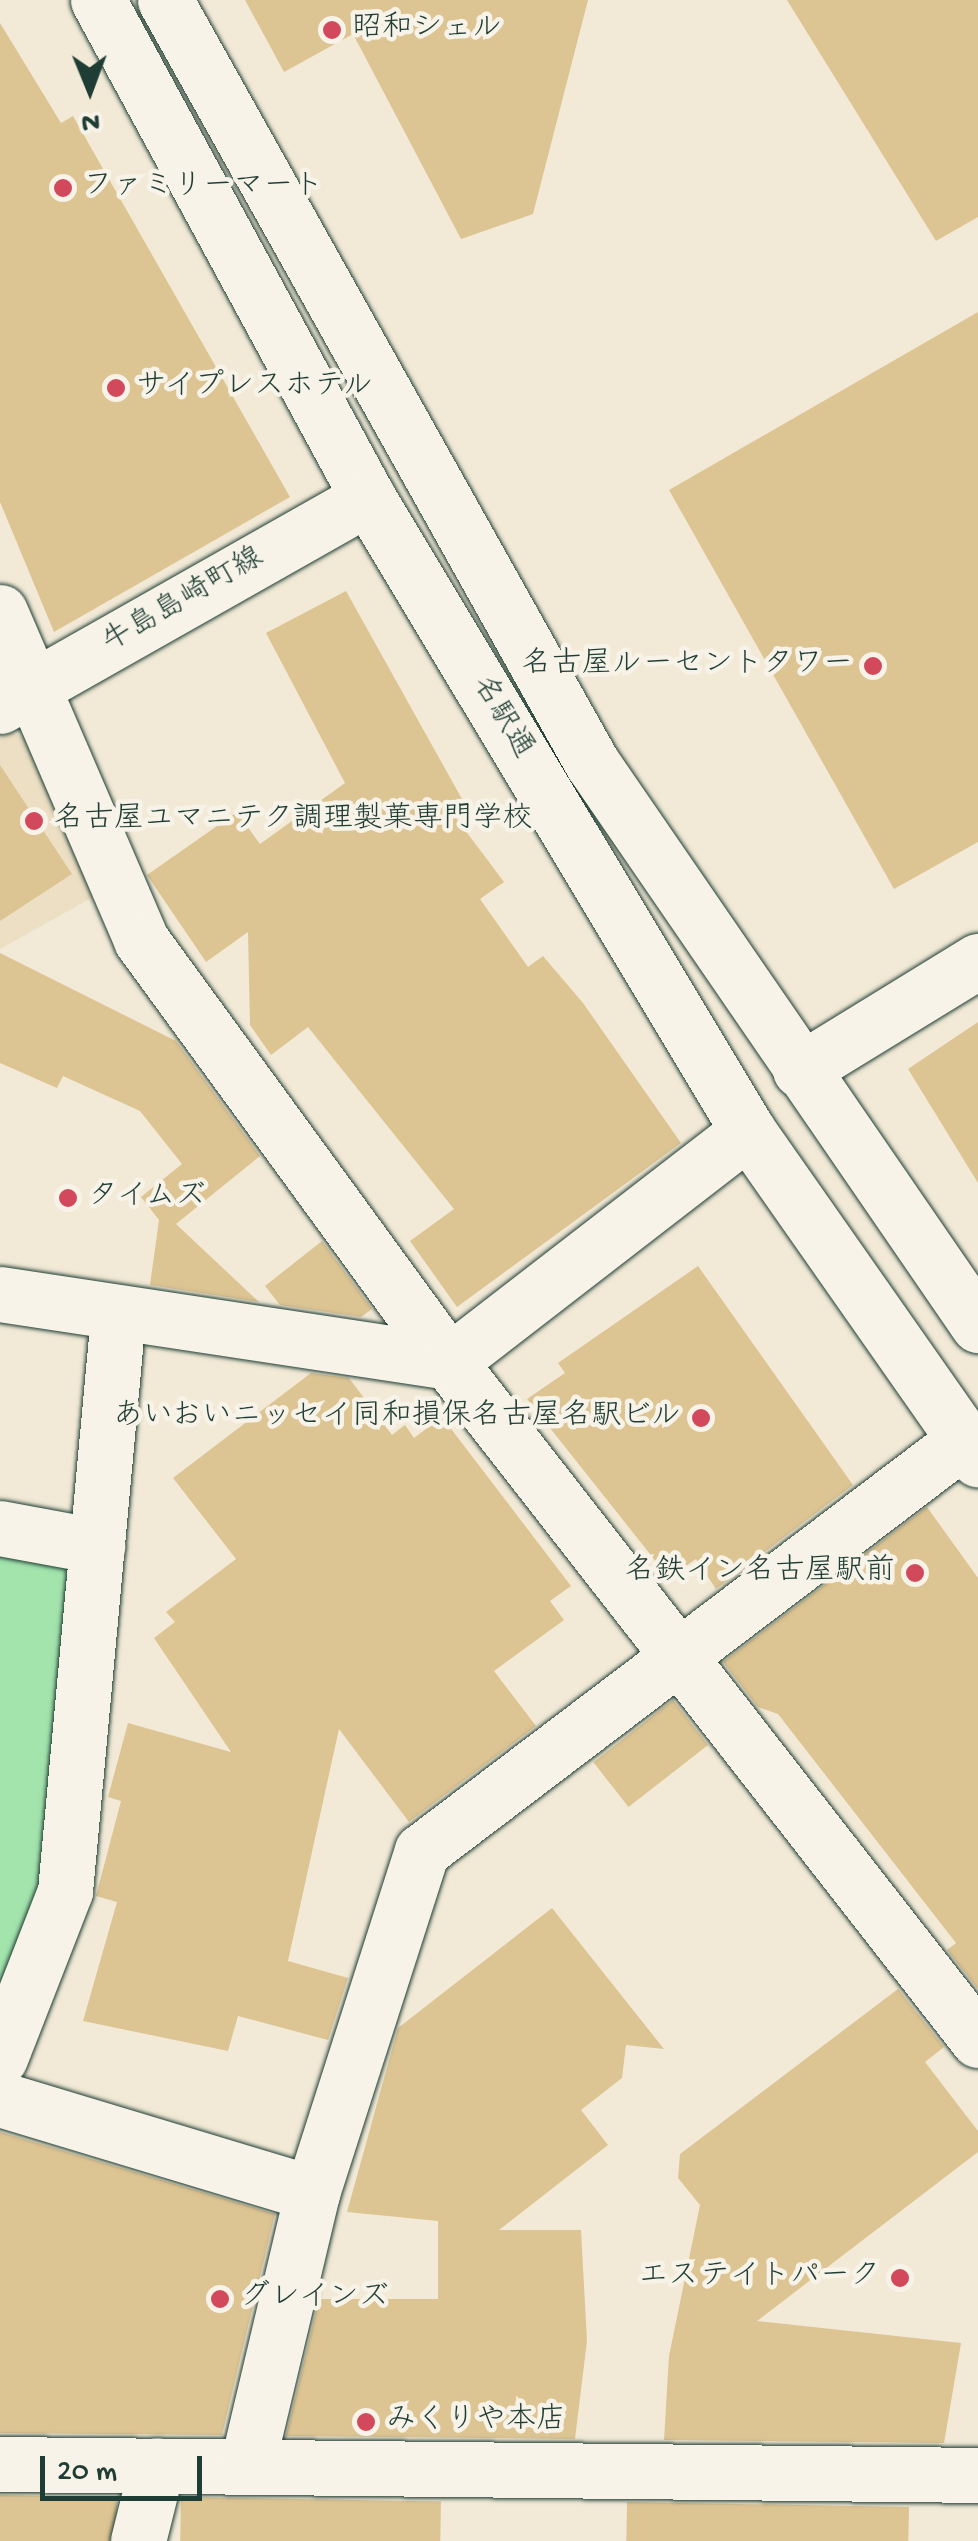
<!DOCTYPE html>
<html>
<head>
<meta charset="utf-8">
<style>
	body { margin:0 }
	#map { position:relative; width:978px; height:2541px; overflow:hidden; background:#f2ead7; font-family:"Gochi Hand","Klee One",sans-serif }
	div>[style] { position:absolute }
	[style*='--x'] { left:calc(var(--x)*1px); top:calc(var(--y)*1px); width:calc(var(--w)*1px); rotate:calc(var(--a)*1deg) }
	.built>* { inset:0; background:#ecdfc3 }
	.green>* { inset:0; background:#a3e4ad }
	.building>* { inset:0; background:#ddc493; transform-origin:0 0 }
	.roads { filter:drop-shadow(0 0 2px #1f3d34) drop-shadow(0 0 2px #1f3d34) }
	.street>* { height:55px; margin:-27.5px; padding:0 27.5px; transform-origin:27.5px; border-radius:27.5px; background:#f7f3e8 }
	.secondary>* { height:55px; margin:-27.5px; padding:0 27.5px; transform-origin:27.5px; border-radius:27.5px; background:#f7f3e8 }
	.dots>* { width:28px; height:28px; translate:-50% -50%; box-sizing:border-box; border:5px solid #f7f3e8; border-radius:50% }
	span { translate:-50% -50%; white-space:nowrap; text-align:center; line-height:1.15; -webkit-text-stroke:9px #f7f3e8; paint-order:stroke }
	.poi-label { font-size:30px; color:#1f3d34 }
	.left { translate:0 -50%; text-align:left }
	.right { translate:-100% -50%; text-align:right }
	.street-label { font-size:30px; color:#1f3d34 }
	.north { position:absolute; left:40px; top:40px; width:100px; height:100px; -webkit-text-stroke:8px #f7f3e8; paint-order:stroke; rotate:179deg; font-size:28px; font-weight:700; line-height:40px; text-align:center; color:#1f3d34 }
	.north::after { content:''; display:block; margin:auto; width:35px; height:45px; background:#1f3d34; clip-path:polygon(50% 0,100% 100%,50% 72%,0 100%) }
	.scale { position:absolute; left:40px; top:2456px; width:162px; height:45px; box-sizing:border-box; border:5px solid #1f3d34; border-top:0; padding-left:12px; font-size:30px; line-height:35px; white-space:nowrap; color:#1f3d34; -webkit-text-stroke:8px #f7f3e8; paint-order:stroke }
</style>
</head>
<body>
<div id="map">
	<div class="built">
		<i style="clip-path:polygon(11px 732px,41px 746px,95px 896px,0 949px,0 738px)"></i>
	</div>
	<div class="green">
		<i style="clip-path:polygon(0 1550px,61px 1560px,79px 1582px,50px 1881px,0 1999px)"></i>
	</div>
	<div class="building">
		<i style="clip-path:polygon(245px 0,588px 0,533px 214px,461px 239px,353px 34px,284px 72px)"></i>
		<i style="clip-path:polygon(787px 0,978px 0,978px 217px,936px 241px)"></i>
		<i style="clip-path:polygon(0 23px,61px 123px,73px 116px,290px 497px,54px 632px,0 502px)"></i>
		<i style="clip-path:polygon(978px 312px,978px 842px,894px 889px,669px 490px)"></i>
		<i style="clip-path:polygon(346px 591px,462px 799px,447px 806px,504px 882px,480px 899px,528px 967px,543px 956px,583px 1003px,681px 1143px,457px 1307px,410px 1241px,454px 1209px,308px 1027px,271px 1055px,250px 1025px,248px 932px,206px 962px,147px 875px,237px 812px,260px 844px,345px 783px,266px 633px)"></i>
		<i style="clip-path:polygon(0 765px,72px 874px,0 921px)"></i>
		<i style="clip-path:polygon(0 953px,176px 1041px,260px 1156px,176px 1224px,259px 1302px,150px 1285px,159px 1220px,141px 1197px,182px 1164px,140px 1111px,63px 1076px,57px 1088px,0 1063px)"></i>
		<i style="clip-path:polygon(978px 1022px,978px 1183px,908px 1069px)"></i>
		<i style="clip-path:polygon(322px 1241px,372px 1309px,361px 1317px,280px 1305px,265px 1286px)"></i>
		<i style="clip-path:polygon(698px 1266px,853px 1485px,716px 1589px,696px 1559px,669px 1578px,527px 1399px,565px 1373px,558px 1363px)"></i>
		<i style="clip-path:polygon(311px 1373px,349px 1378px,392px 1435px,405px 1425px,414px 1438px,442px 1417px,571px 1586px,550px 1601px,564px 1620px,494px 1671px,536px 1726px,409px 1822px,339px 1729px,288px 1961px,348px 1978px,328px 2040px,238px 2016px,228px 2051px,83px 2021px,117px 1902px,96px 1896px,121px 1801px,108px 1797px,128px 1723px,231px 1752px,154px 1638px,175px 1622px,166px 1612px,236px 1559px,173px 1478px)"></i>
		<i style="clip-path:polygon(927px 1507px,978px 1578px,978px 1989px,947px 1950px,956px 1943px,778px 1714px,758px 1707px,723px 1662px)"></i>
		<i style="left:673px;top:1700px;width:57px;height:101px;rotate:52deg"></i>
		<i style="clip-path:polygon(552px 1908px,664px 2049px,626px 2045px,622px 2078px,581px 2110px,608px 2145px,499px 2230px,581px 2230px,587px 2341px,575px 2439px,286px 2436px,319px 2299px,438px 2299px,438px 2221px,347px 2212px,398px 2028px)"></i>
		<i style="clip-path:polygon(898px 1989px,944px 2047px,925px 2062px,978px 2131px,978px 2152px,757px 2321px,961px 2343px,944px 2443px,664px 2440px,669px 2356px,700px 2205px,678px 2178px,680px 2154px)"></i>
		<i style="clip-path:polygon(0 2132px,275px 2214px,222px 2435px,0 2433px)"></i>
		<i style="left:0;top:2495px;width:117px;height:46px;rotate:1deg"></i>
		<i style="left:181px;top:2497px;width:260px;height:45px;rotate:1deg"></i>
		<i style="left:627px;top:2502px;width:282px;height:39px;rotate:1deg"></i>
	</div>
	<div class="roads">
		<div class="street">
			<i style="--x:0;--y:612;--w:357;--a:66.7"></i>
			<i style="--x:141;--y:940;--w:522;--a:53.88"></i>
			<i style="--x:449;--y:1362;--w:860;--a:52.04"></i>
			<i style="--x:0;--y:706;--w:423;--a:-29.5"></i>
			<i style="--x:0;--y:1294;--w:454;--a:8.6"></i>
			<i style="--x:449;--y:1362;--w:378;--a:-37.7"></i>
			<i style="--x:0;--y:1528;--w:99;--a:10.5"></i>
			<i style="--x:0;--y:2058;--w:179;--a:-68.7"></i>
			<i style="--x:65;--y:1891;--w:578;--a:-84.74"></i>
			<i style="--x:0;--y:2099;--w:326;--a:16.8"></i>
			<i style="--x:0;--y:2464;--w:978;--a:0.64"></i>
			<i style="--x:247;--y:2466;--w:281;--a:-76.6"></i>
			<i style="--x:312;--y:2193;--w:359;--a:-72.2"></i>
			<i style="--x:422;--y:1851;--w:680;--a:-37.17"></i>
			<i style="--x:138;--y:2541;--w:78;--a:-76"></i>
		</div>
		<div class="secondary">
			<i style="--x:98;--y:0;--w:566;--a:61.53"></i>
			<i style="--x:368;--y:498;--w:738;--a:59.02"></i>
			<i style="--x:748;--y:1131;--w:401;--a:55"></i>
			<i style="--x:165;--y:0;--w:874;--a:60.77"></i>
			<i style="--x:592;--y:763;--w:682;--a:55.52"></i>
			<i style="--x:800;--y:1070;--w:209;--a:-31.5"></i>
		</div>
	</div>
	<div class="dots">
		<i style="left:332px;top:30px;background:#d1495b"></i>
		<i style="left:63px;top:188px;background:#d1495b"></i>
		<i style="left:116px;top:388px;background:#d1495b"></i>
		<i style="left:873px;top:666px;background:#d1495b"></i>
		<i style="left:34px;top:821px;background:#d1495b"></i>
		<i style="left:68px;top:1198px;background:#d1495b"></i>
		<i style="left:701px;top:1418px;background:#d1495b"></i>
		<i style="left:915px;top:1573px;background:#d1495b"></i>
		<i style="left:900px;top:2278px;background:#d1495b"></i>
		<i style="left:220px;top:2299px;background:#d1495b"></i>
		<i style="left:366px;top:2422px;background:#d1495b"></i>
	</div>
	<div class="poi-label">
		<span class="left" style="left:352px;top:30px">昭和シェル</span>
		<span class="left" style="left:83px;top:188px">ファミリーマート</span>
		<span class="left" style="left:136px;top:388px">サイプレスホテル</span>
		<span class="right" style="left:853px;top:666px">名古屋ルーセントタワー</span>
		<span class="left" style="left:54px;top:821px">名古屋ユマニテク調理製菓専門学校</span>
		<span class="left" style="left:88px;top:1198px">タイムズ</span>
		<span class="right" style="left:681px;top:1418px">あいおいニッセイ同和損保名古屋名駅ビル</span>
		<span class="right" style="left:895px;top:1573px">名鉄イン名古屋駅前</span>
		<span class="right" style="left:880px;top:2278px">エステイトパーク</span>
		<span class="left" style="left:240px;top:2299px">グレインズ</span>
		<span class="left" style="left:386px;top:2422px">みくりや本店</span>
	</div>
	<div class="street-label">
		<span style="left:184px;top:602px;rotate:-30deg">牛島島崎町線</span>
		<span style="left:501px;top:718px;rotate:59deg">名駅通</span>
	</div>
	<div class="north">N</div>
	<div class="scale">20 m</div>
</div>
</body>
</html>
